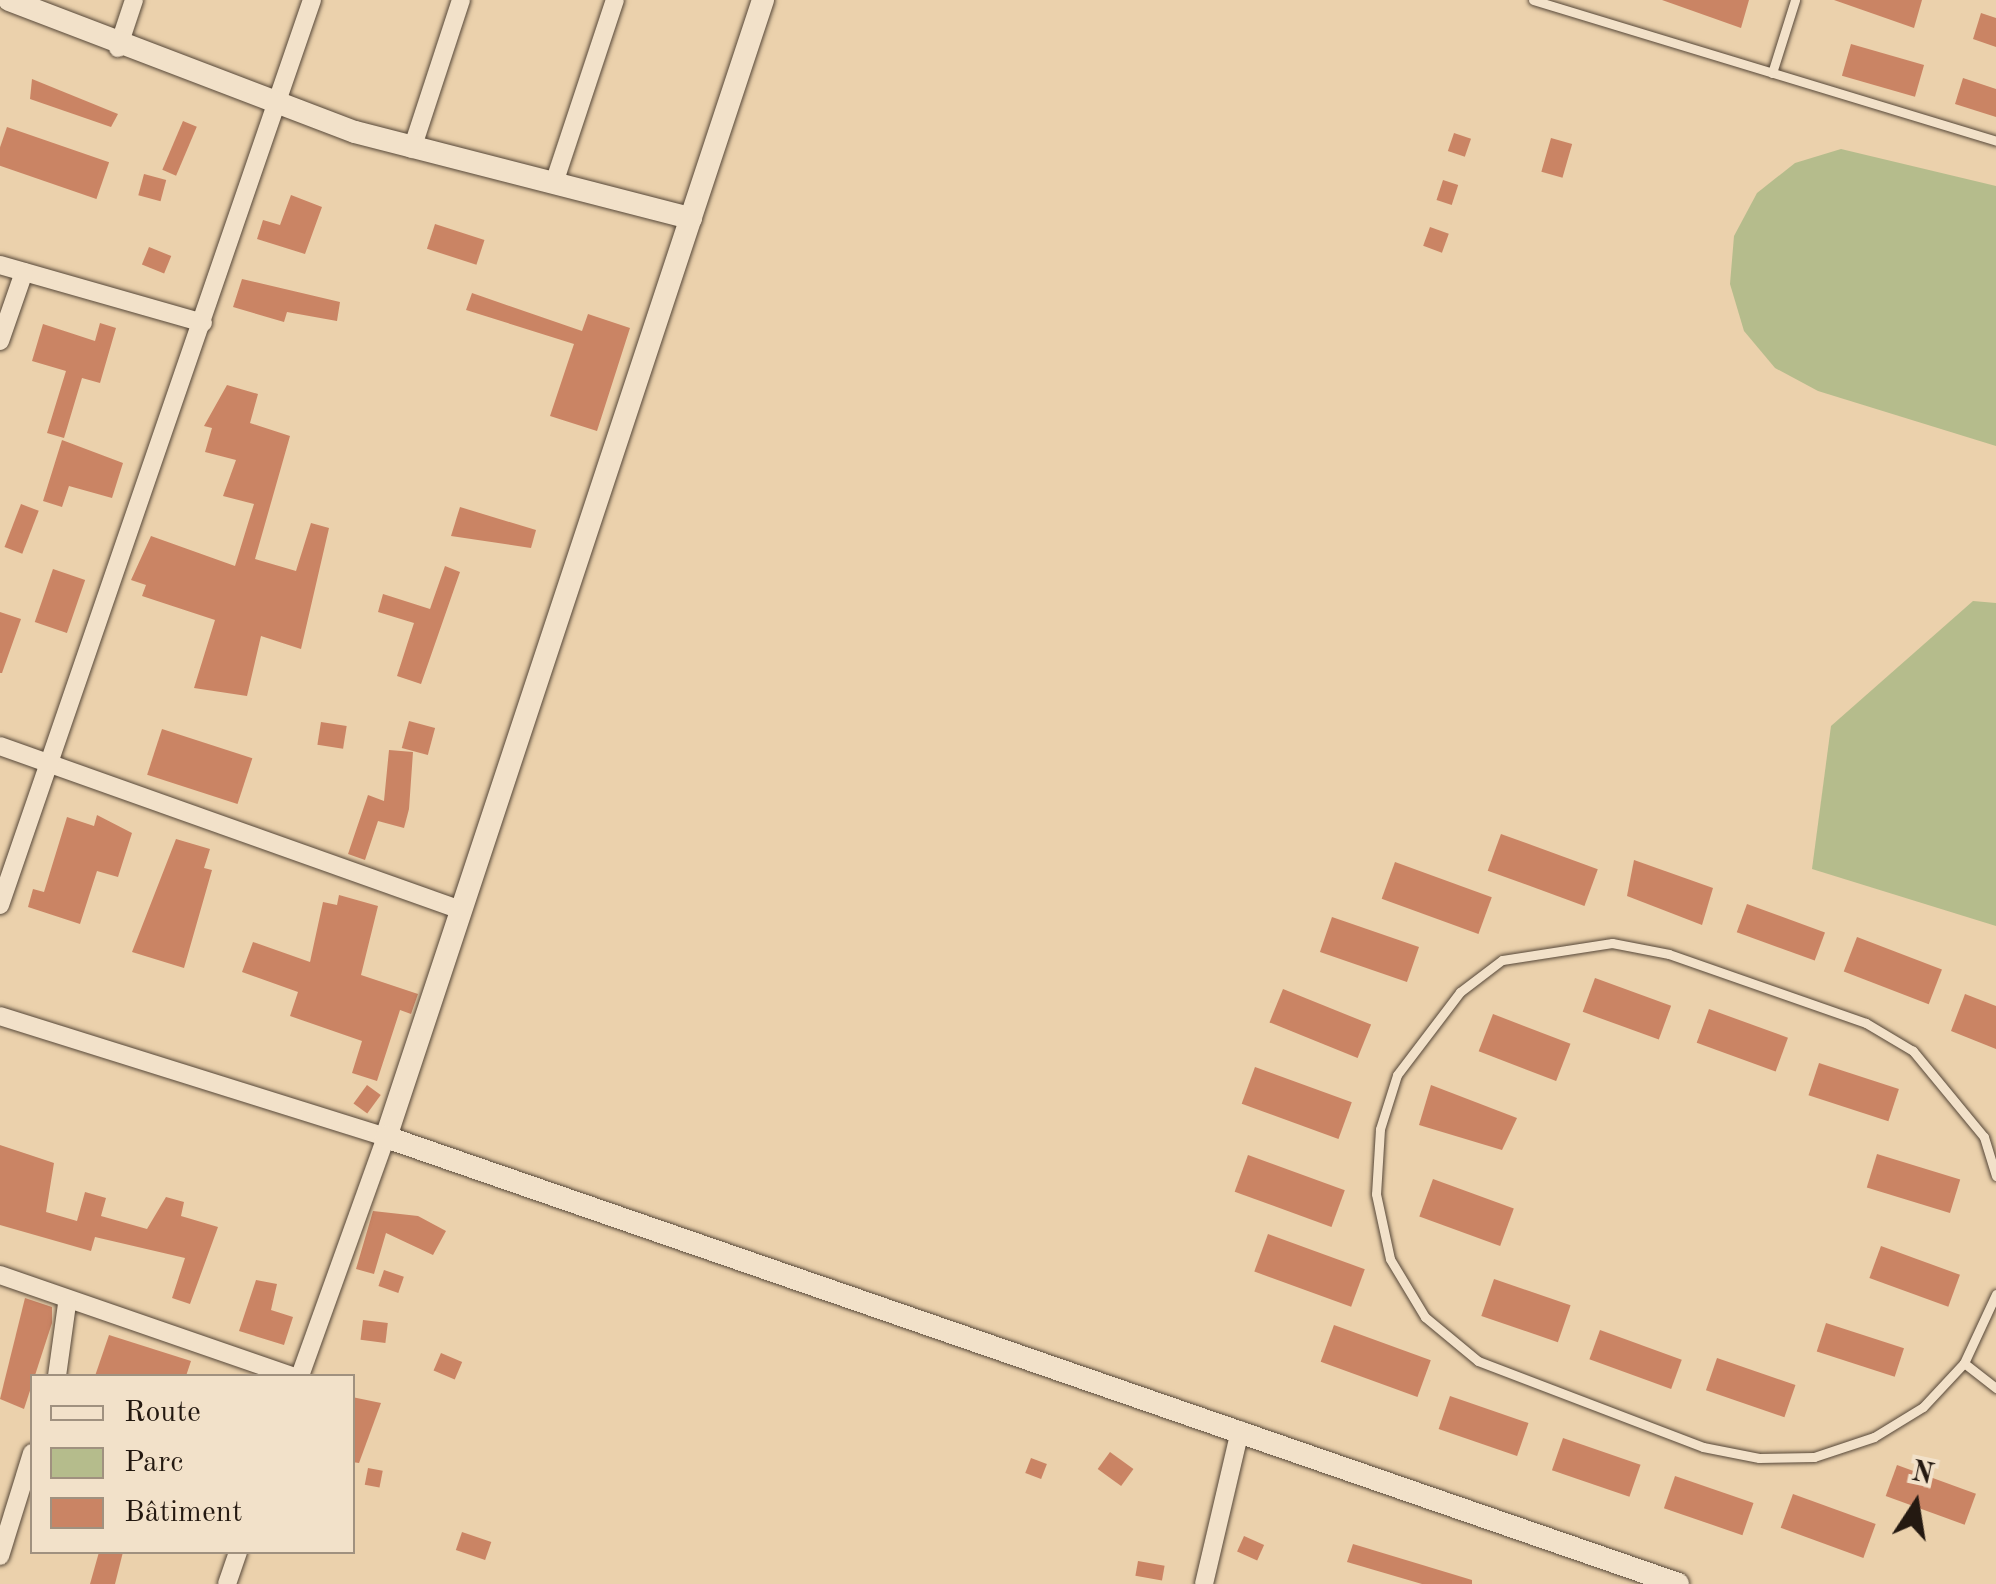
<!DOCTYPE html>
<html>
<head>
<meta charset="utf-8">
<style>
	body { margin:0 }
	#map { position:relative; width:1996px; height:1584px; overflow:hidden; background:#ebd1ac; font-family:"Old Standard TT",serif }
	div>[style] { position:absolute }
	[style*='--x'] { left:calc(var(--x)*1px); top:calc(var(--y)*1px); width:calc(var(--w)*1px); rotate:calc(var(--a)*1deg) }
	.green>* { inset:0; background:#b5bc8c }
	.building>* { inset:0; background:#ca8464; transform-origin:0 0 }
	.roads { filter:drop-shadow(0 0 2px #564738) drop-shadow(0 0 2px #564738) }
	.service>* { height:9px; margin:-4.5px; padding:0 4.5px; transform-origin:4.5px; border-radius:4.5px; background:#f2e1c9 }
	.minor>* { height:18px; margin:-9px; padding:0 9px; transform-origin:9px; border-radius:9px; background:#f2e1c9 }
	.tertiary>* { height:22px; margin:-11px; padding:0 11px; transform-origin:11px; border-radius:11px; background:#f2e1c9 }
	span { translate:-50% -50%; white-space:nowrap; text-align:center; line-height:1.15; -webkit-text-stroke:9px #f2e1c9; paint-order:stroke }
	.legend { position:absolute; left:30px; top:1374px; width:325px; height:180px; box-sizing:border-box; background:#f2e1c9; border:2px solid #a0917f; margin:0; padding:12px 18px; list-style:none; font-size:30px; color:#241911 }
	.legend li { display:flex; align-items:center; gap:20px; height:50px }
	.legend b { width:50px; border:2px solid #a0917f }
	.north { position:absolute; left:1866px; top:1454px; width:100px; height:100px; -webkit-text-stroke:8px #f2e1c9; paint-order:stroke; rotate:12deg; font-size:28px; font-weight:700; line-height:40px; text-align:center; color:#241911 }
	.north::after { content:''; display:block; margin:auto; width:35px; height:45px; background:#241911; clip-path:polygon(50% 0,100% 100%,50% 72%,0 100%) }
</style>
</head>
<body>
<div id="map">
	<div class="green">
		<i style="clip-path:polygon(1841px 149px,1996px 186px,1996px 446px,1818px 391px,1775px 368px,1744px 331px,1730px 284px,1734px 236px,1757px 193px,1795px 163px)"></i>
		<i style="clip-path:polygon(1973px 601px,1996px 603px,1996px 926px,1812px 869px,1831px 726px)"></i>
	</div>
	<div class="building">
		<i style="clip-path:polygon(1662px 0,1749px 0,1741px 28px)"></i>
		<i style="clip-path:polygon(1834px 0,1922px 0,1914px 28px)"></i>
		<i style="clip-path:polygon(1981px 13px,1996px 18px,1996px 47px,1973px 39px)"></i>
		<i style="left:1851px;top:44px;width:76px;height:33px;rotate:16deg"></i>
		<i style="clip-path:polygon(1963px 78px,1996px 89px,1996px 117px,1955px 104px)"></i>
		<i style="clip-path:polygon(32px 79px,118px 114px,111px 127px,30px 99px)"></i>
		<i style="left:183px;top:121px;width:15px;height:53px;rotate:23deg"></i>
		<i style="left:7px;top:127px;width:108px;height:39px;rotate:19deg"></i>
		<i style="left:1454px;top:133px;width:18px;height:19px;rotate:19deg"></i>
		<i style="left:1551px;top:138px;width:22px;height:35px;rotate:16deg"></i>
		<i style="left:144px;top:174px;width:23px;height:22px;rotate:15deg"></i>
		<i style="left:1443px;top:180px;width:16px;height:21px;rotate:18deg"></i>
		<i style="clip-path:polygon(291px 195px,322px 207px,305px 254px,257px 239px,263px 220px,280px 225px)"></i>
		<i style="left:435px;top:224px;width:52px;height:26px;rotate:18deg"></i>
		<i style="left:1430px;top:227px;width:20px;height:20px;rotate:20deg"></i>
		<i style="left:149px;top:247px;width:24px;height:19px;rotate:22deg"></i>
		<i style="clip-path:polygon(242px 279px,340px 302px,337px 321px,287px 312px,284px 322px,233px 307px)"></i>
		<i style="clip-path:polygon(472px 293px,582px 331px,588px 314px,630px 328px,597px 431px,550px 416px,574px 344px,466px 310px)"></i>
		<i style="clip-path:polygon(100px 323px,116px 328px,100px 383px,82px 378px,64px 438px,47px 433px,66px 371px,32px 361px,43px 324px,95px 341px)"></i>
		<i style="clip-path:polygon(227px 385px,258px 394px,250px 423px,290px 436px,255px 559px,296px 571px,311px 523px,329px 528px,301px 649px,261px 636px,247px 696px,194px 688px,215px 620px,142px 596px,146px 585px,131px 580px,151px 536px,235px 566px,254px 504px,223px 496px,236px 460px,205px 452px,212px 428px,204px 426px)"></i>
		<i style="clip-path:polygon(62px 440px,123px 463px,112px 498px,69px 486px,62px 507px,43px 501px)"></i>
		<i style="left:21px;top:504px;width:19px;height:46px;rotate:21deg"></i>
		<i style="clip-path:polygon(460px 507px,536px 530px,531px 548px,451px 536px)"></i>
		<i style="clip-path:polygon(445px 566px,460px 572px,421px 684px,397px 676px,414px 623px,378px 612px,383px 594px,430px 609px)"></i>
		<i style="left:53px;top:569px;width:34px;height:56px;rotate:19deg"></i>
		<i style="clip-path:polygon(0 612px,21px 619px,2px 673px,0 673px)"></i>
		<i style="left:409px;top:721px;width:27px;height:28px;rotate:15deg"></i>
		<i style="left:321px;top:722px;width:26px;height:23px;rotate:9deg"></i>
		<i style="left:162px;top:729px;width:95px;height:48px;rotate:18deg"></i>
		<i style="clip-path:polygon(389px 750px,413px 752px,409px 809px,404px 828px,378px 821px,365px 860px,348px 854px,368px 795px,384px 801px)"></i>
		<i style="clip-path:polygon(97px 815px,132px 833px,118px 877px,97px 871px,80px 924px,28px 907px,33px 889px,44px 892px,67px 817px,94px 826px)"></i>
		<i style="left:1501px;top:834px;width:103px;height:39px;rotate:20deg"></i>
		<i style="clip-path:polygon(176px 839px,210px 849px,204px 868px,212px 870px,184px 968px,132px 952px)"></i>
		<i style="clip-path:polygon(1634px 860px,1713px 888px,1702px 925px,1627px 896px)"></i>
		<i style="left:1395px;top:862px;width:103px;height:39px;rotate:20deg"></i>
		<i style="clip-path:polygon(339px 895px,378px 906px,361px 975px,418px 994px,411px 1014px,400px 1010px,377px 1081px,352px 1073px,362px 1041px,290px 1016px,298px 992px,242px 972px,253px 942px,310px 962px,323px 902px,337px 905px)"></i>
		<i style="left:1747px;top:904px;width:83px;height:30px;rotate:20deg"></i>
		<i style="left:1332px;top:917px;width:92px;height:37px;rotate:19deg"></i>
		<i style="left:1857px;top:937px;width:91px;height:37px;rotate:21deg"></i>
		<i style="left:1595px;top:978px;width:81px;height:36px;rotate:20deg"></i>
		<i style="left:1283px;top:989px;width:95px;height:36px;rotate:22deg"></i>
		<i style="clip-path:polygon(1965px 994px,1996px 1006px,1996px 1049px,1951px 1031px)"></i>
		<i style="left:1709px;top:1009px;width:84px;height:36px;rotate:20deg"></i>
		<i style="left:1493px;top:1014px;width:83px;height:40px;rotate:21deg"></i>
		<i style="left:1819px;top:1063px;width:84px;height:34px;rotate:18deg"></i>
		<i style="left:1255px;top:1067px;width:103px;height:39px;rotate:20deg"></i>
		<i style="left:367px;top:1085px;width:17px;height:23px;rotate:36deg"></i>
		<i style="clip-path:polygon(1431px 1085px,1517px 1118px,1502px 1150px,1419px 1125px)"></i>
		<i style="clip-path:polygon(0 1145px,54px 1163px,46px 1212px,77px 1221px,85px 1192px,106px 1198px,101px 1216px,147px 1229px,166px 1197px,184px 1202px,181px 1216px,218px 1227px,190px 1304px,172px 1298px,185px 1258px,95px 1237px,91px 1251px,0 1225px)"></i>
		<i style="left:1877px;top:1154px;width:87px;height:35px;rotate:17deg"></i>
		<i style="left:1248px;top:1155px;width:103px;height:39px;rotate:20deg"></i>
		<i style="left:1433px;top:1179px;width:86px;height:40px;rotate:20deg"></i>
		<i style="clip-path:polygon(373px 1211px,418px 1216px,446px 1231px,433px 1255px,386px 1233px,374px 1274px,356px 1269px)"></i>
		<i style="left:1268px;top:1234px;width:103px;height:40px;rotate:20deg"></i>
		<i style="left:1881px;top:1246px;width:84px;height:34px;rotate:20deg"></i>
		<i style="left:384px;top:1270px;width:21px;height:17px;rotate:19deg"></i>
		<i style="left:1494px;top:1279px;width:81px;height:39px;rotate:19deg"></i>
		<i style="clip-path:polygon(256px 1280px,277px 1284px,271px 1310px,293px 1317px,284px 1345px,239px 1331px)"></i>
		<i style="clip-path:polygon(25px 1298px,52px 1307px,52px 1323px,24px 1409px,0 1399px)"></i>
		<i style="left:363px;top:1320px;width:25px;height:20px;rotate:7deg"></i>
		<i style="left:1826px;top:1323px;width:82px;height:30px;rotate:18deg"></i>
		<i style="left:1334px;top:1325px;width:103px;height:39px;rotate:20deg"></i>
		<i style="left:1600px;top:1330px;width:87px;height:31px;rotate:20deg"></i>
		<i style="clip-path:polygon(109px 1335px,191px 1361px,186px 1376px,95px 1376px)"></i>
		<i style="left:441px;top:1353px;width:23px;height:19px;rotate:23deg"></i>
		<i style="left:1717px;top:1358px;width:83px;height:34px;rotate:19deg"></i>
		<i style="left:1450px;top:1396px;width:83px;height:35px;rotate:19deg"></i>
		<i style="clip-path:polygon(352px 1397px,381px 1403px,359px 1463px,352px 1462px)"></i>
		<i style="left:1563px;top:1438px;width:82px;height:34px;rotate:19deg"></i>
		<i style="left:1110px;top:1452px;width:29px;height:21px;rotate:36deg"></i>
		<i style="left:1031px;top:1458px;width:17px;height:16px;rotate:21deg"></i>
		<i style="left:1897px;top:1465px;width:84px;height:33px;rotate:20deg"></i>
		<i style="left:368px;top:1468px;width:15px;height:17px;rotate:11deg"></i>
		<i style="left:1675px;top:1476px;width:83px;height:34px;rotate:19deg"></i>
		<i style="left:1793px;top:1494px;width:88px;height:36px;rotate:20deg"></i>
		<i style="left:462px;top:1532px;width:31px;height:19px;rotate:19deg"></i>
		<i style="left:1244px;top:1536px;width:22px;height:17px;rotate:24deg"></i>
		<i style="clip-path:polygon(1353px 1544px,1472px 1580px,1472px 1584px,1422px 1584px,1347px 1562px)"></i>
		<i style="clip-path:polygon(99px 1552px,123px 1552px,115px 1584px,90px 1584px)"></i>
		<i style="left:1138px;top:1561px;width:27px;height:15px;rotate:10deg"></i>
	</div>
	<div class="roads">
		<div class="service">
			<i style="--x:1533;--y:0;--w:484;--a:16.9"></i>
			<i style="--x:1772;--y:73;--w:77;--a:-72.5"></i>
			<i style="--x:1996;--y:1176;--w:41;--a:-107.1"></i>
			<i style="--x:1984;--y:1137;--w:112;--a:-129.5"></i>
			<i style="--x:1913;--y:1051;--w:55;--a:-149.2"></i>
			<i style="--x:1866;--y:1023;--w:209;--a:-160.7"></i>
			<i style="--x:1669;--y:954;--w:58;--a:-169.1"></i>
			<i style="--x:1612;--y:943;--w:111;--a:171.2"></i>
			<i style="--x:1502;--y:960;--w:53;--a:142.7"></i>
			<i style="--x:1460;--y:992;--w:104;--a:127.2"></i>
			<i style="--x:1397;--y:1075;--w:57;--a:107.5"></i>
			<i style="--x:1380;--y:1129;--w:65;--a:93.5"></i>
			<i style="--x:1376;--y:1194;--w:66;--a:77.8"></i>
			<i style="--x:1390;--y:1259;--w:68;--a:58.9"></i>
			<i style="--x:1425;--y:1317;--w:69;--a:39.7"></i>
			<i style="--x:1478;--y:1361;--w:241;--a:20.9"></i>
			<i style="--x:1703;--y:1447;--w:57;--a:11.1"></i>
			<i style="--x:1759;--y:1458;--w:55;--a:-1"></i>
			<i style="--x:1814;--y:1457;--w:63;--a:-18.4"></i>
			<i style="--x:1874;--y:1437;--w:57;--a:-31.5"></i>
			<i style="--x:1923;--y:1407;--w:60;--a:-47"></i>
			<i style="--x:1964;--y:1363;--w:76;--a:-65.1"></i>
			<i style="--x:1964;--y:1363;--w:41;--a:38"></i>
		</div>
		<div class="minor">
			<i style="--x:118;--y:48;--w:51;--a:-71.6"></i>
			<i style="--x:412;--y:149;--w:157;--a:-71.8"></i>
			<i style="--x:554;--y:183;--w:193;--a:-71.6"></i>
			<i style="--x:0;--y:265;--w:211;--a:15.9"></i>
			<i style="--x:0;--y:341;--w:73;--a:-70.8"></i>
			<i style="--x:0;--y:746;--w:486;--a:19.6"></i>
			<i style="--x:0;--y:905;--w:957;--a:-70.98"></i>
			<i style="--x:0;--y:1016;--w:405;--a:17.4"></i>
			<i style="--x:386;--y:1137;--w:254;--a:109.8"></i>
			<i style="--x:0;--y:1275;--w:308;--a:19.1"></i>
			<i style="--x:57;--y:1376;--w:73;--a:-82.1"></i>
			<i style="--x:0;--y:1556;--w:108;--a:-72.7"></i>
			<i style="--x:227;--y:1584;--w:34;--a:-71"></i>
			<i style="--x:1204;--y:1584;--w:158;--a:-76.8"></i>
		</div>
		<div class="tertiary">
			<i style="--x:9;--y:0;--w:370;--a:20.9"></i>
			<i style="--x:355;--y:132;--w:347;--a:14.4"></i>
			<i style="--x:763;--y:0;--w:1198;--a:108.34"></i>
			<i style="--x:386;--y:1137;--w:1367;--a:19.08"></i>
		</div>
	</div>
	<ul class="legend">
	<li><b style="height:12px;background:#f2e1c9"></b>Route</li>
	<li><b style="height:28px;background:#b5bc8c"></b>Parc</li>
	<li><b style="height:28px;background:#ca8464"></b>Bâtiment</li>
	</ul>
	<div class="north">N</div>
</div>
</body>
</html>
